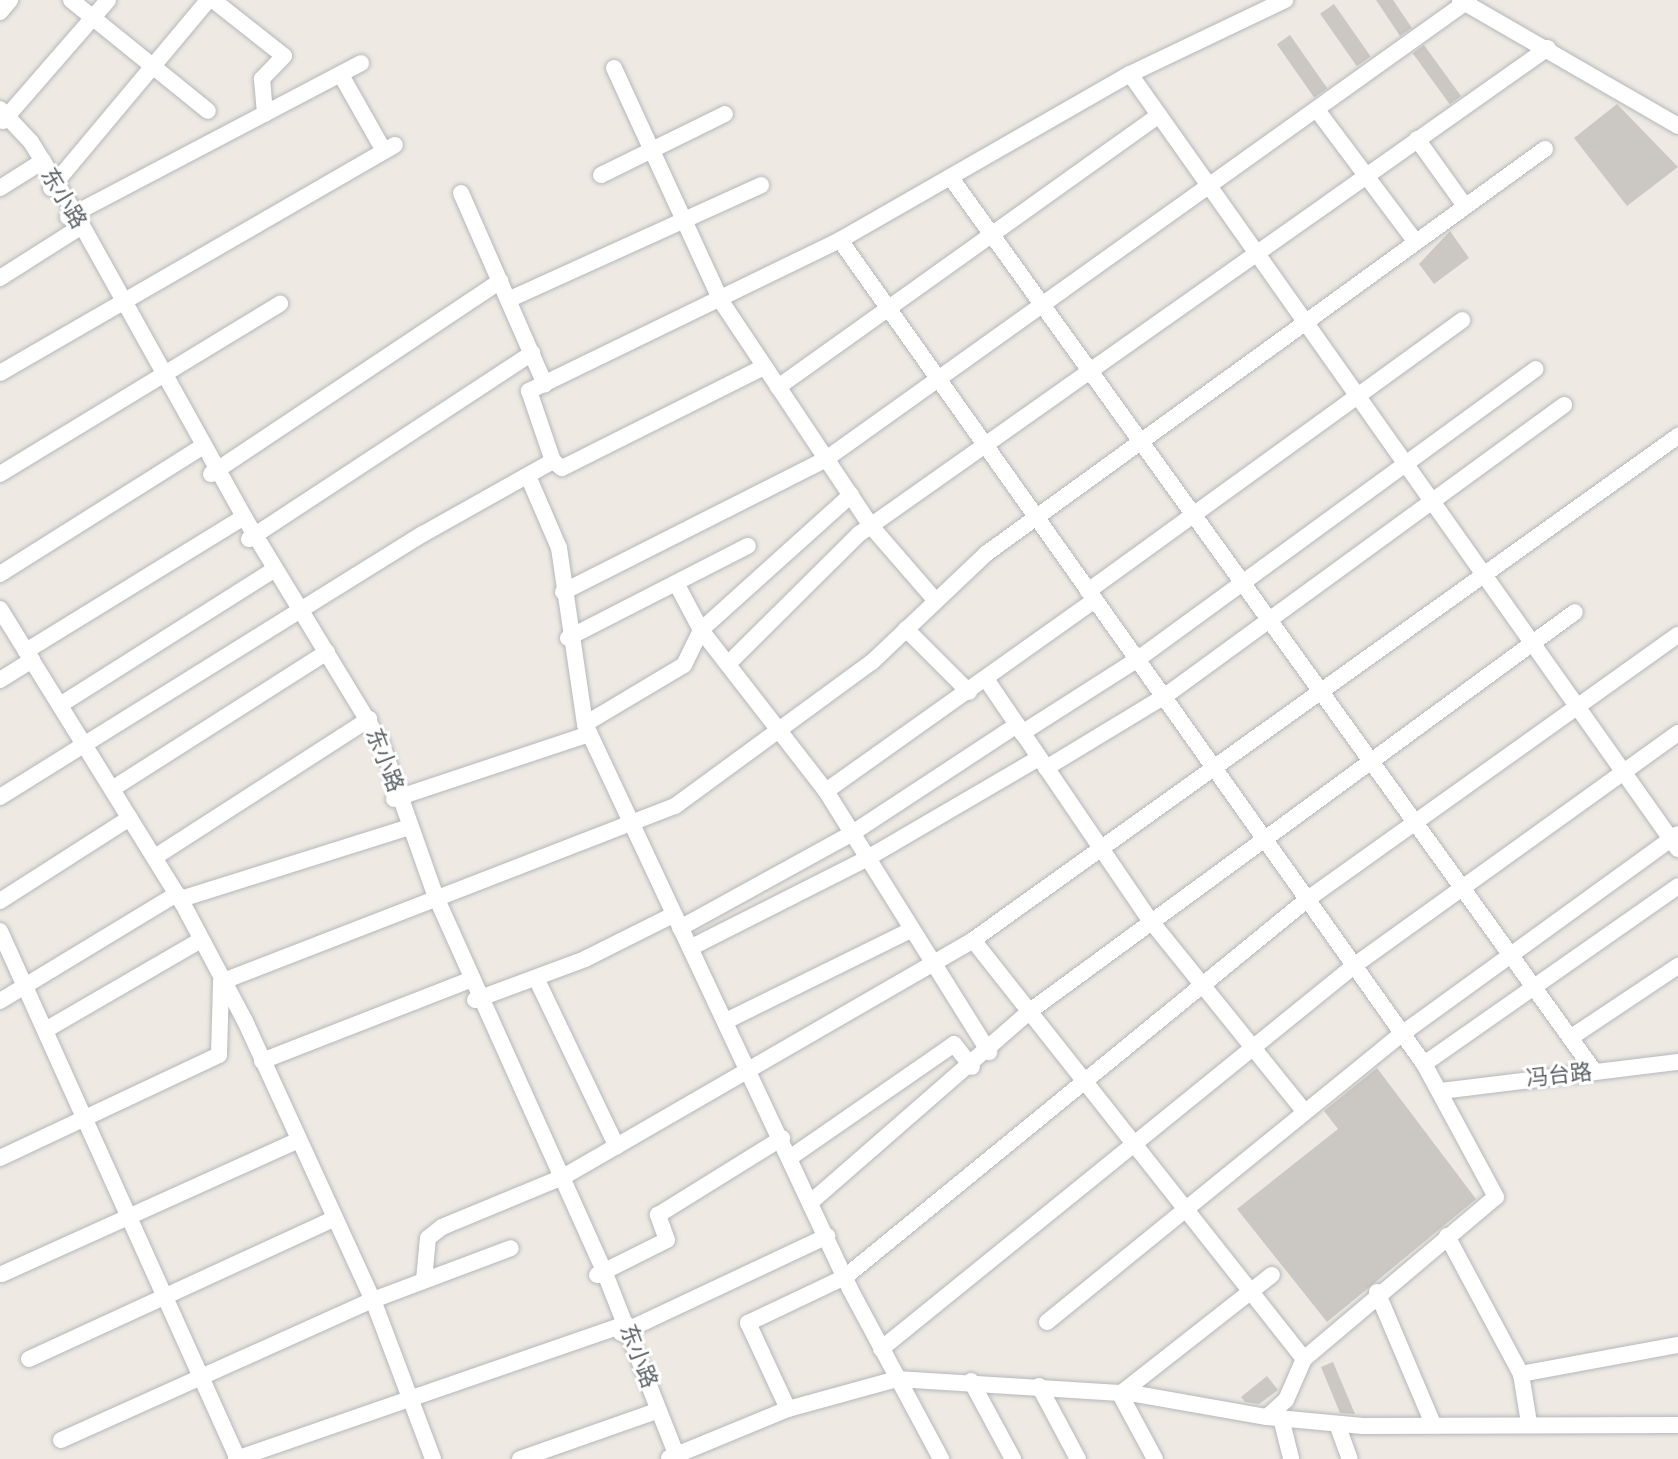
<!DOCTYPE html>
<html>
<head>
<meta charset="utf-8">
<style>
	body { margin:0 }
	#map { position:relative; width:1678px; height:1459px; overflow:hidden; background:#eeeae3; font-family:"PT Sans Narrow","Noto Sans SC",sans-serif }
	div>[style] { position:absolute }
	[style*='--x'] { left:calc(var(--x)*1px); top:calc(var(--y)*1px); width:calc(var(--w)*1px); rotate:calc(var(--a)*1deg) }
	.building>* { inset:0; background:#cbc7c2; transform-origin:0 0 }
	.roads { filter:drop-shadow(0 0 2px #b4b7ba) drop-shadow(0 0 2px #b4b7ba) }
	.minor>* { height:16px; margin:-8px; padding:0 8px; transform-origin:8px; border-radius:8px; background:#fff }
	span { translate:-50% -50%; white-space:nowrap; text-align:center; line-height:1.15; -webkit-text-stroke:6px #fff; paint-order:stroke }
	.street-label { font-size:22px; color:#5b6064 }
</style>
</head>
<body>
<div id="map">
	<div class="building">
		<i style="clip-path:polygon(1376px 0,1393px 0,1412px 28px,1400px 36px)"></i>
		<i style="left:1334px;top:4px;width:64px;height:17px;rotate:55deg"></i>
		<i style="left:1290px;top:35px;width:65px;height:16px;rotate:55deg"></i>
		<i style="left:1424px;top:45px;width:63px;height:14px;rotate:54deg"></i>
		<i style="clip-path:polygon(1617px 104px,1678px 167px,1627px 206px,1574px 138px)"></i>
		<i style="clip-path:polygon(1450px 231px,1469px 258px,1434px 284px,1419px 264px)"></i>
		<i style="clip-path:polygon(1377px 1068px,1476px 1199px,1327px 1322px,1237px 1209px,1338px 1129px,1324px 1111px)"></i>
		<i style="clip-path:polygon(1333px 1362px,1355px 1414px,1340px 1413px,1321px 1367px)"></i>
		<i style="clip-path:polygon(1267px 1376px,1278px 1390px,1259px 1404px,1245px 1402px,1241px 1397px)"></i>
	</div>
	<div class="roads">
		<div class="minor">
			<i style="--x:71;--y:0;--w:176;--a:39"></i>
			<i style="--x:213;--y:0;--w:90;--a:38.3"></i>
			<i style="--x:284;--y:56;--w:32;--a:134"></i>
			<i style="--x:262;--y:79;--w:35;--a:85"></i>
			<i style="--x:1460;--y:0;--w:252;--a:30"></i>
			<i style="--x:0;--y:12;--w:16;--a:-50"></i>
			<i style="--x:614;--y:68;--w:256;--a:65.3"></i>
			<i style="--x:721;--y:301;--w:270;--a:56.3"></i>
			<i style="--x:871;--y:526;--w:99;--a:49.1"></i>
			<i style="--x:1130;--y:74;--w:949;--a:54.74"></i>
			<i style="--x:341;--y:75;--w:87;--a:60.5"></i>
			<i style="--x:0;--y:109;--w:45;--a:46.8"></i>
			<i style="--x:31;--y:142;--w:84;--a:58.2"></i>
			<i style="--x:75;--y:213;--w:348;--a:60.9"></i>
			<i style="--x:244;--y:517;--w:263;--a:58.7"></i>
			<i style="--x:381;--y:742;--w:164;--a:70.5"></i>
			<i style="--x:436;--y:897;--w:410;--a:65.8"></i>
			<i style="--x:604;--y:1271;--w:202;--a:68.5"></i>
			<i style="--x:1317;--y:110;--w:164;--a:53.2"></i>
			<i style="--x:3;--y:121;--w:160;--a:-49"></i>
			<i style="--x:1417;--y:139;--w:82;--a:54.4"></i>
			<i style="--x:601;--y:175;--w:138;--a:-26.2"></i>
			<i style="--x:951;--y:178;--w:1100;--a:54.24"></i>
			<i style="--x:0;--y:188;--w:51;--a:-32.1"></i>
			<i style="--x:51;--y:188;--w:245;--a:-50.1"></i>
			<i style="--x:461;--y:193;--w:209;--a:66.3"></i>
			<i style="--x:68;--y:217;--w:331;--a:-27.7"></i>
			<i style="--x:0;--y:278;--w:97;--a:-32.4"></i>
			<i style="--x:508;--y:300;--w:278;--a:-24.4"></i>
			<i style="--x:0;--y:373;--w:456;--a:-30"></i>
			<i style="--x:778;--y:387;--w:468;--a:-35.5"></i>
			<i style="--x:553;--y:461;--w:74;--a:-108.9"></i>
			<i style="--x:529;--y:391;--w:346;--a:-25.9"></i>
			<i style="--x:840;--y:240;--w:334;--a:-29.8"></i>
			<i style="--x:1130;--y:74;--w:172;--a:-25.5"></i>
			<i style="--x:0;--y:474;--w:328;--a:-31.3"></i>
			<i style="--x:211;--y:474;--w:348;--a:-33.7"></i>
			<i style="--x:528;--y:476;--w:78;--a:66.7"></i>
			<i style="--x:559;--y:548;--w:178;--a:81.6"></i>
			<i style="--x:585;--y:724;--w:624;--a:64.87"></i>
			<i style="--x:850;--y:1289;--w:193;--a:61.8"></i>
			<i style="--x:249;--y:539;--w:339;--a:-33.3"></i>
			<i style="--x:0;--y:574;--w:240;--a:-32.2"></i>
			<i style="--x:676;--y:583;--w:53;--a:62"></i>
			<i style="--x:701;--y:630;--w:204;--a:52.2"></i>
			<i style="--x:826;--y:791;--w:308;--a:58"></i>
			<i style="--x:1088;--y:591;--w:462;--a:-35.9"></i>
			<i style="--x:563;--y:592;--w:295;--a:-26.8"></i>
			<i style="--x:826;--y:459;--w:790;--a:-35.52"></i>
			<i style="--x:0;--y:609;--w:347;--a:58.2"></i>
			<i style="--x:183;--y:904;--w:132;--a:62.1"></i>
			<i style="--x:245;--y:1021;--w:307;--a:65.4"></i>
			<i style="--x:373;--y:1300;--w:170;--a:69.3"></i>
			<i style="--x:906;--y:629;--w:89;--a:45"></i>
			<i style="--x:568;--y:638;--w:202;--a:-27.1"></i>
			<i style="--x:26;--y:651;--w:256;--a:-31.6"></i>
			<i style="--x:728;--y:664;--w:185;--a:-44.8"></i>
			<i style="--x:859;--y:534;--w:843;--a:-35.2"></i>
			<i style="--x:986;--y:679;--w:292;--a:55.8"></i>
			<i style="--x:1150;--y:920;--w:245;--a:51.1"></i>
			<i style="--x:0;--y:680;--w:38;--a:-32"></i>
			<i style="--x:60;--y:705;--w:254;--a:-32.3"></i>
			<i style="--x:585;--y:724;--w:115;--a:-30.8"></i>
			<i style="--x:684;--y:665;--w:39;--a:-64"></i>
			<i style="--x:701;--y:630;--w:202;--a:-42"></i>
			<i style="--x:1022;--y:733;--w:138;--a:-32.5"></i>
			<i style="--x:1138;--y:659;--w:492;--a:-36.1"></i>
			<i style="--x:1046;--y:768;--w:139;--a:-31.2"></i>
			<i style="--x:1165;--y:696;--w:494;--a:-36.1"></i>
			<i style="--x:112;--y:789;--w:255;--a:-32.5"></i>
			<i style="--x:826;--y:791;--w:330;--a:-35.4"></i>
			<i style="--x:0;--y:797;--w:498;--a:-31.9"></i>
			<i style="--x:423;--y:534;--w:149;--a:-29.3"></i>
			<i style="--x:553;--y:461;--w:11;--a:38"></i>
			<i style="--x:562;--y:468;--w:226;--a:-26.6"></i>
			<i style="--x:394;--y:799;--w:206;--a:-18.4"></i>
			<i style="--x:155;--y:857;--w:255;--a:-32.8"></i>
			<i style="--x:181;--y:899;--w:240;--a:-17.5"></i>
			<i style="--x:0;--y:901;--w:154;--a:-32.6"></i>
			<i style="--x:680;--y:928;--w:195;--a:-28.8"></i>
			<i style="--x:851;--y:834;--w:199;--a:-33.3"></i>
			<i style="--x:0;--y:931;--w:579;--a:65.74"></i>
			<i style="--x:973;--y:940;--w:534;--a:51.69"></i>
			<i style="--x:690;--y:948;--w:197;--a:-26.8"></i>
			<i style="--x:866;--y:859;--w:200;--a:-30.3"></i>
			<i style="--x:536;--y:978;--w:187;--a:64.4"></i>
			<i style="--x:475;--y:1000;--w:117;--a:-20.4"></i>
			<i style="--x:585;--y:959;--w:98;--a:-26.6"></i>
			<i style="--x:0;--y:1001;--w:207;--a:-31.2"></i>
			<i style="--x:726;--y:1021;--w:204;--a:-26.2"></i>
			<i style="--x:49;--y:1028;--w:176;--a:-30.1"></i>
			<i style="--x:1570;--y:1038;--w:130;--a:-33.7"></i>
			<i style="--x:262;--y:1061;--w:225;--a:-21.3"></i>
			<i style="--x:1424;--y:1064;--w:310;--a:-35"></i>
			<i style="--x:1441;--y:1091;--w:239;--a:-7"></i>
			<i style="--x:791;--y:1157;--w:198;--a:-34.7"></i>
			<i style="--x:954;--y:1044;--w:29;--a:52"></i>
			<i style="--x:0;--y:1158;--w:242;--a:-25.2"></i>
			<i style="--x:219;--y:1055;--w:73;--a:-88.4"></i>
			<i style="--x:221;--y:982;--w:487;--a:-21.2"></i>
			<i style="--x:675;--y:806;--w:244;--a:-36.2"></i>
			<i style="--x:872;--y:662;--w:158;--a:-43.5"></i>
			<i style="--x:987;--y:553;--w:689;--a:-35.91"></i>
			<i style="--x:811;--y:1202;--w:291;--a:-41.1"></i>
			<i style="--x:1030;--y:1011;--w:675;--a:-36.21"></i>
			<i style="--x:1447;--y:1236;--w:157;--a:61.8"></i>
			<i style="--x:1521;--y:1374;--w:50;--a:80.7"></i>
			<i style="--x:2;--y:1274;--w:324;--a:-24.3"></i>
			<i style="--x:597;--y:1275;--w:78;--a:-26.6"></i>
			<i style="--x:667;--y:1240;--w:27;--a:-110"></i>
			<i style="--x:658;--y:1215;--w:146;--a:-31.8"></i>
			<i style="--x:424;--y:1280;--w:42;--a:-84.6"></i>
			<i style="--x:428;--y:1238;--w:18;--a:-38"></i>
			<i style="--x:442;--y:1227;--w:131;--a:-22.5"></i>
			<i style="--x:563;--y:1177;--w:474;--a:-30"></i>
			<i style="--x:973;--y:940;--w:867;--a:-35.56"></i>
			<i style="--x:1377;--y:1292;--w:143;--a:67"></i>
			<i style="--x:1047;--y:1322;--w:459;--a:-39.1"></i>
			<i style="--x:1403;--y:1033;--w:339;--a:-35.9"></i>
			<i style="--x:621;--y:1333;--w:228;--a:-25.2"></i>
			<i style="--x:881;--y:1349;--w:610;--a:-39.01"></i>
			<i style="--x:1355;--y:965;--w:398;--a:-35.7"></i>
			<i style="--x:29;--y:1359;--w:335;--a:-24.7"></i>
			<i style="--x:1521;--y:1374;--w:160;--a:-10.5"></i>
			<i style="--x:971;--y:1381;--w:89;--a:61.7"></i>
			<i style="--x:1039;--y:1386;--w:83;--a:61.9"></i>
			<i style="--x:788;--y:1409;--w:95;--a:-114.9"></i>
			<i style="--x:748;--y:1323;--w:107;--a:-25.4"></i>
			<i style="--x:845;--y:1277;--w:599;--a:-39.24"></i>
			<i style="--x:1309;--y:898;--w:453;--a:-35.5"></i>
			<i style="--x:1267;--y:1417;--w:96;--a:5.4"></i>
			<i style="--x:1363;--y:1426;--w:315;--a:-0.2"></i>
			<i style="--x:1282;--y:1422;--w:38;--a:76"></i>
			<i style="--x:1337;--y:1424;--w:37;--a:70"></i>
			<i style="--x:61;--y:1440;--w:342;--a:-24.2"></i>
			<i style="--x:373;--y:1300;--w:147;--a:-20.6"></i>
			<i style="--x:669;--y:1458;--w:129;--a:-22.4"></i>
			<i style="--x:788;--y:1409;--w:113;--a:-15.4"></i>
			<i style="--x:897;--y:1379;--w:239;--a:3.6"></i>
			<i style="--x:1136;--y:1394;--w:133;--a:10"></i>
			<i style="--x:1267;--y:1417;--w:25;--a:-42"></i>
			<i style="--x:1286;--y:1400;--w:45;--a:-66.3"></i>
			<i style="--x:1304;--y:1359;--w:251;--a:-40.2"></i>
			<i style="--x:1496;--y:1197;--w:151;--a:-118.4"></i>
			<i style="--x:1424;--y:1064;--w:1010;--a:-125.33"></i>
			<i style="--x:236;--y:1459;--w:413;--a:-19.1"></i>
			<i style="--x:520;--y:1459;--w:147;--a:-19.4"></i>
			<i style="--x:1155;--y:1459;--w:74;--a:-118.3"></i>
			<i style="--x:1120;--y:1394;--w:193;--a:-38.1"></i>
		</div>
	</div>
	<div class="street-label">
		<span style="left:64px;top:198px;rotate:59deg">东小路</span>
		<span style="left:385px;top:760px;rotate:69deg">东小路</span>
		<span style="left:1559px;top:1075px;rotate:-6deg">冯台路</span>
		<span style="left:639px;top:1356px;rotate:69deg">东小路</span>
	</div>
</div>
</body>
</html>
